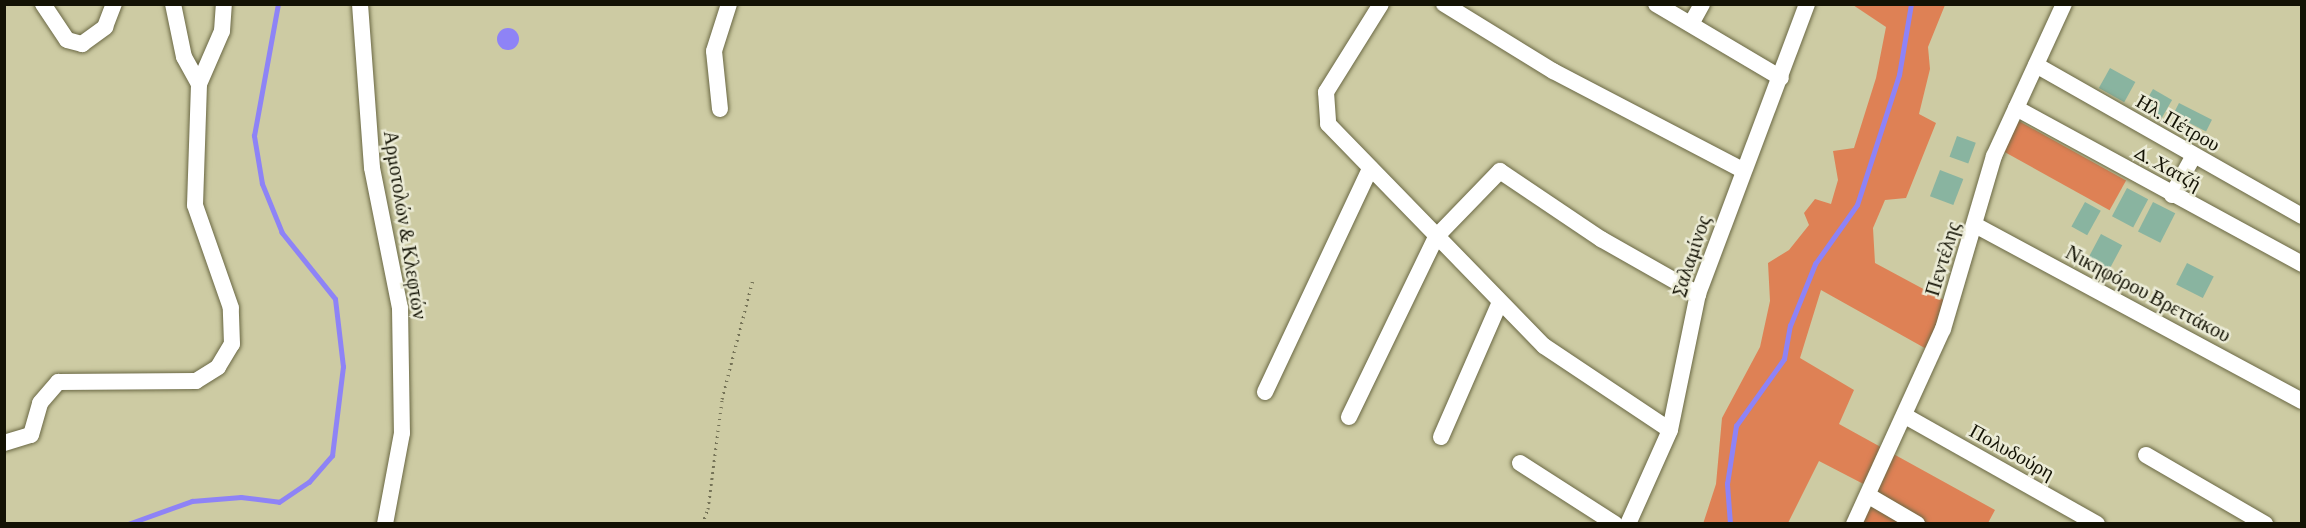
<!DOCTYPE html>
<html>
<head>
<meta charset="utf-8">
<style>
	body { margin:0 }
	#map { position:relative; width:2306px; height:528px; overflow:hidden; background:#cdcba3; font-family:"Crimson Pro",serif }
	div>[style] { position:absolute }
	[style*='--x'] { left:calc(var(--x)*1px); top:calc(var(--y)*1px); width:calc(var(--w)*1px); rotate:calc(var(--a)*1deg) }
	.green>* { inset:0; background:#de8155; transform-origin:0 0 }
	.water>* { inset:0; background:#8e83f6 }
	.round { border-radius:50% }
	.stream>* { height:4.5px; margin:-2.25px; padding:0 2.25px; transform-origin:2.25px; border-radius:2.25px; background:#8e83f6 }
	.building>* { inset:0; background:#89b4a0; transform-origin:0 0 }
	.path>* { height:3px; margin-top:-1.5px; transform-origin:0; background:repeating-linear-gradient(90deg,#757357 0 1.5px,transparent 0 6px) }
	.roads { filter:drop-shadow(0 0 2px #6a6844) drop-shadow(0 0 2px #6a6844) }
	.minor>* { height:16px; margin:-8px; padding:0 8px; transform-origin:8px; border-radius:8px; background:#fff }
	span { translate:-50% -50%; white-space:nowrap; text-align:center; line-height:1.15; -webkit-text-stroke:5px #ebebd6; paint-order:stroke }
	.street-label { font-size:20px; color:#131204 }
	.frame { position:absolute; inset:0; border:6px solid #131204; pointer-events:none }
</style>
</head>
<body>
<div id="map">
	<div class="green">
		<i style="clip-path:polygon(1853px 5px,1945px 5px,1928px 47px,1930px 69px,1919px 114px,1936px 123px,1906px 198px,1885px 200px,1873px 228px,1875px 263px,1955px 306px,1939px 356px,1821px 290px,1800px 358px,1854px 390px,1839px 424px,1995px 510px,1988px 523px,1862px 523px,1877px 491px,1819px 461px,1788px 523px,1703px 524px,1716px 484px,1722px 418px,1760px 347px,1770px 301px,1768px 263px,1789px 250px,1809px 225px,1804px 213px,1815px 199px,1831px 204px,1838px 180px,1833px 151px,1854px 148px,1876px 78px,1886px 27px)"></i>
		<i style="left:2008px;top:115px;width:135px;height:34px;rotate:29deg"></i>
	</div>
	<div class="water">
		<i class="round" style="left:497px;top:28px;width:22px;height:22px"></i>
	</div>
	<div class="stream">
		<i style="--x:8;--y:524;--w:18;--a:0"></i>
		<i style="--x:128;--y:524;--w:68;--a:-19.8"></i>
		<i style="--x:192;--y:501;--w:49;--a:-4.7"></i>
		<i style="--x:241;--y:497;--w:38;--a:7"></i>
		<i style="--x:279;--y:502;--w:36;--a:-34"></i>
		<i style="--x:309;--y:482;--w:35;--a:-49"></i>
		<i style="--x:332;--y:456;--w:90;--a:-83"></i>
		<i style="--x:343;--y:367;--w:68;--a:-96.7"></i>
		<i style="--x:335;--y:299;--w:85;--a:-128.8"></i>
		<i style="--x:282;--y:233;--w:53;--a:-112.2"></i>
		<i style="--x:262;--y:184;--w:49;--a:-99.5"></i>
		<i style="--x:254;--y:136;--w:134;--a:-79.7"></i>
		<i style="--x:1730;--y:524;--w:40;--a:-94.3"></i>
		<i style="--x:1727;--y:484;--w:59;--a:-81.2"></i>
		<i style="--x:1736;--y:426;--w:82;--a:-54.4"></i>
		<i style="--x:1784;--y:359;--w:34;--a:-80"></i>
		<i style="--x:1790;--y:326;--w:67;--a:-68"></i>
		<i style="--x:1815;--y:264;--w:72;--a:-54.6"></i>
		<i style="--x:1857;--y:205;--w:137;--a:-72.1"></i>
		<i style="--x:1899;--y:75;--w:72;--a:-80.4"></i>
	</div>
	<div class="building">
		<i style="left:2110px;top:68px;width:29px;height:23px;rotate:29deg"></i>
		<i style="left:2153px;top:89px;width:22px;height:23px;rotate:30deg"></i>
		<i style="left:2179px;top:103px;width:37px;height:13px;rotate:27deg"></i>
		<i style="left:1957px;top:136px;width:20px;height:22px;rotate:20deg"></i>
		<i style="left:1940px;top:170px;width:25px;height:28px;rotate:21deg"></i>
		<i style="left:2127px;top:188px;width:24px;height:32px;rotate:28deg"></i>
		<i style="left:2085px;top:202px;width:18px;height:28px;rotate:29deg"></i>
		<i style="left:2153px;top:202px;width:25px;height:33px;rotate:27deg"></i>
		<i style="left:2101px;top:234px;width:24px;height:32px;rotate:28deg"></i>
		<i style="left:2187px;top:263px;width:30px;height:24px;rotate:27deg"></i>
	</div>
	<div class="path">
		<i style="--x:702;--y:524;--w:16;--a:-68"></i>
		<i style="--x:708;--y:509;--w:111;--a:-82.7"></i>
		<i style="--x:722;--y:399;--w:124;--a:-75.5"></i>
	</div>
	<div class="roads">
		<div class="minor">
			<i style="--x:43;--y:4;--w:43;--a:56.3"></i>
			<i style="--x:67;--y:40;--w:16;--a:15"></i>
			<i style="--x:82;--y:44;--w:29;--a:-36"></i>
			<i style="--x:105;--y:27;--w:25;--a:-69"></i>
			<i style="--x:360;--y:4;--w:164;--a:85.8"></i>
			<i style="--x:372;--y:168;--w:143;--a:78.7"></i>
			<i style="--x:400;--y:308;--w:125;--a:89.1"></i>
			<i style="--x:402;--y:433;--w:93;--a:100.6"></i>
			<i style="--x:1381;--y:4;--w:104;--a:122"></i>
			<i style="--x:1326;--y:92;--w:32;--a:86"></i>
			<i style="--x:1328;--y:124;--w:310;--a:45.8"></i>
			<i style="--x:1544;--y:346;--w:151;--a:33.7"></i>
			<i style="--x:1444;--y:4;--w:128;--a:31.6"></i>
			<i style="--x:1553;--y:71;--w:213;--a:27.6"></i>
			<i style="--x:1656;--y:4;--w:145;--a:30.6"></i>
			<i style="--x:1691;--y:24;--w:23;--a:-61"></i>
			<i style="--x:2036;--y:65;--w:306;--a:29.6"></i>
			<i style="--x:199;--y:84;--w:58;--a:-66.5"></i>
			<i style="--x:222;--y:31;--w:27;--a:-86"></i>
			<i style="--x:2016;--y:108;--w:326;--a:28.6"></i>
			<i style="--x:720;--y:109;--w:58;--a:-95.9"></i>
			<i style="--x:714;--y:51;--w:49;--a:-72.3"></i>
			<i style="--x:2172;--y:195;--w:43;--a:-61.1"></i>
			<i style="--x:1975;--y:225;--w:371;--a:28.3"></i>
			<i style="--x:1265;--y:392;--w:244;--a:-64.8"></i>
			<i style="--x:1349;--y:417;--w:200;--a:-64.2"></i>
			<i style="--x:1436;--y:237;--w:92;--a:-45.9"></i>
			<i style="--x:1500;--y:171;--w:122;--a:34"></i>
			<i style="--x:1601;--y:239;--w:112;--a:29.6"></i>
			<i style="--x:1907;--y:417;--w:218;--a:29.4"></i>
			<i style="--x:1441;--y:437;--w:145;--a:-66.4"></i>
			<i style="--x:4;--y:443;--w:28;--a:-17"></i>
			<i style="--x:31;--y:435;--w:33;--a:-74"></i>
			<i style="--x:40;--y:403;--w:28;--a:-49"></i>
			<i style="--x:58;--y:382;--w:138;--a:-0.4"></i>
			<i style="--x:196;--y:381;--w:26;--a:-32"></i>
			<i style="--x:218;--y:367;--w:27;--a:-59"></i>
			<i style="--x:232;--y:344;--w:36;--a:-92"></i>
			<i style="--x:231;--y:308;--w:109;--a:-109.3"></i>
			<i style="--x:195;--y:205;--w:121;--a:-88.1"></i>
			<i style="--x:199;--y:84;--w:31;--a:-119"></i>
			<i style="--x:184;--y:57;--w:54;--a:-101.7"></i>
			<i style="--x:2146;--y:455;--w:138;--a:30.1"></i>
			<i style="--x:1520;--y:463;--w:113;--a:32.7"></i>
			<i style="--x:1869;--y:496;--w:56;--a:30.3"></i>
			<i style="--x:1628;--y:524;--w:103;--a:-65.9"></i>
			<i style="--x:1670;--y:430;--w:139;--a:-78.4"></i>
			<i style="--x:1698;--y:294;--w:310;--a:-69.4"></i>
			<i style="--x:1854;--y:524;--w:214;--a:-65.5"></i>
			<i style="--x:1943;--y:329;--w:180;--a:-73.6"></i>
			<i style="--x:1994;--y:156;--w:167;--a:-65.3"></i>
		</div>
	</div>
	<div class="street-label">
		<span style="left:2178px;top:123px;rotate:30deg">Ηλ. Πέτρου</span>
		<span style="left:2168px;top:168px;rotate:29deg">Δ. Χατζή</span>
		<span style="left:405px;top:225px;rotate:81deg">Αρμοτολών &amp; Κλεφτών</span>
		<span style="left:1691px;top:256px;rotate:-71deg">Σαλαμίνος</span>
		<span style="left:1943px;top:259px;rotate:-73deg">Πεντέλης</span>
		<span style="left:2148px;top:294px;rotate:28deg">Νικηφόρου Βρεττάκου</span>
		<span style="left:2012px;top:452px;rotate:29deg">Πολυδούρη</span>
	</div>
	<div class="frame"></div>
</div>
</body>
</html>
